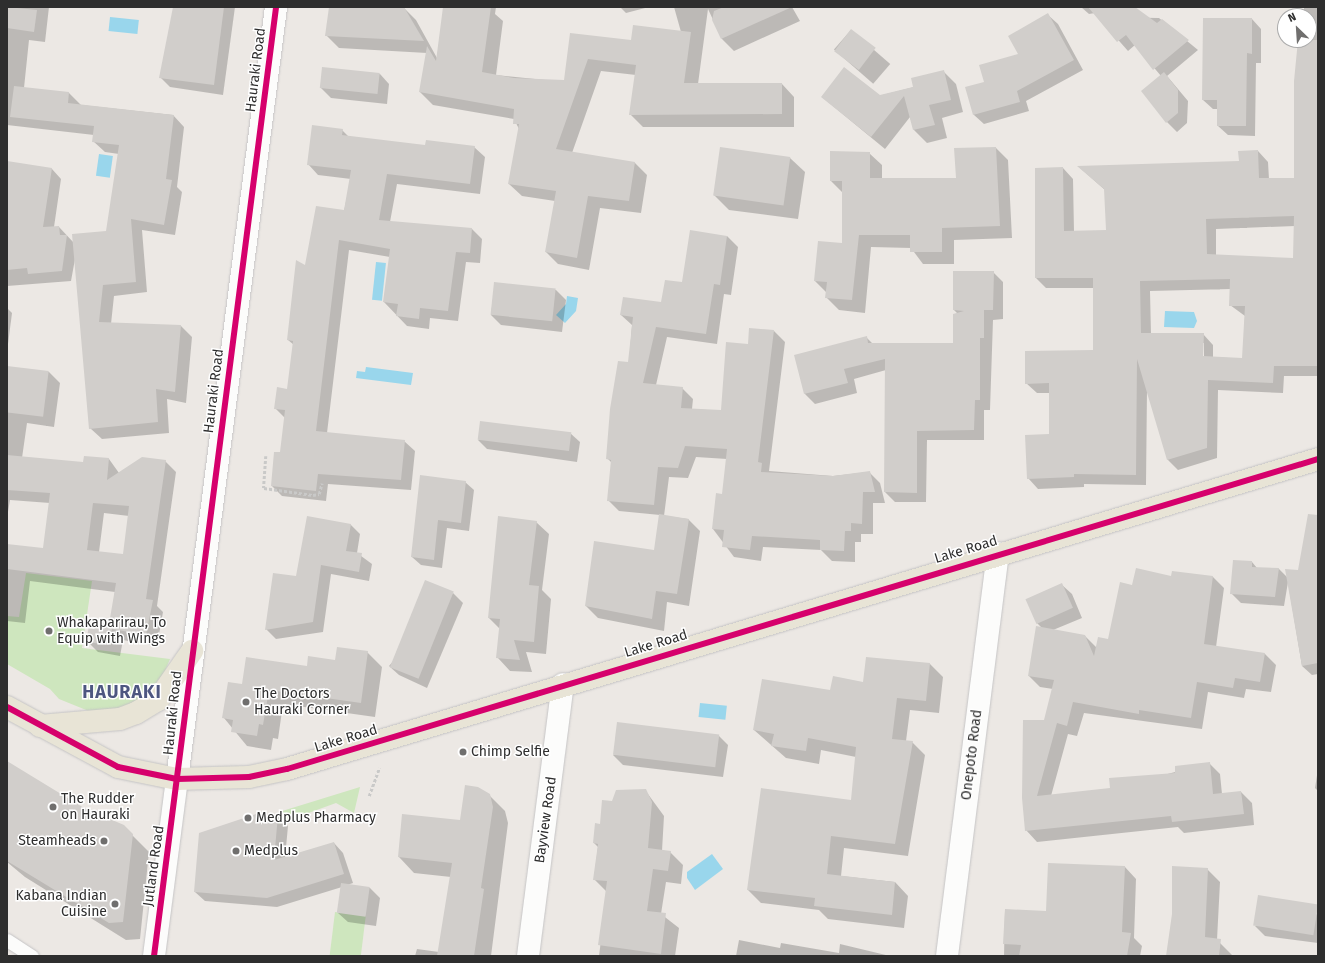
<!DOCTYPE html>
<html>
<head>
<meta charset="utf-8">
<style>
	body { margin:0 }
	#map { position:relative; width:1325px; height:963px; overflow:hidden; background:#ece8e4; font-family:"Fira Sans",sans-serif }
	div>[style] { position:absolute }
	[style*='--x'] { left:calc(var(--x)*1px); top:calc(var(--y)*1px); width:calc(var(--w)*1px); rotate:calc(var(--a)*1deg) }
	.green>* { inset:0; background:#cee6be; transform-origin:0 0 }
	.water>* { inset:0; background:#99d6ec; transform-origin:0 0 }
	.shadow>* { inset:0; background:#0003; transform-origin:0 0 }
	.building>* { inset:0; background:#d1cecb; transform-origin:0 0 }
	.path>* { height:2.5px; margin-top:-1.25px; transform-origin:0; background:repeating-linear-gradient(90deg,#c9c9c8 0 3px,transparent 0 5px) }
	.roads { filter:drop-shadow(0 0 1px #c5c4c5) drop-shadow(0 0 1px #c5c4c5) }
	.service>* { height:13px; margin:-6.5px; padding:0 6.5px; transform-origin:6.5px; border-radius:6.5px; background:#fcfcfb }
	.minor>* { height:22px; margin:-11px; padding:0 11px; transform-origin:11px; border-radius:11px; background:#fcfcfb }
	.tertiary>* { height:22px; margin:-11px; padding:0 11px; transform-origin:11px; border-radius:11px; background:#fcfcfb }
	.primary>* { height:22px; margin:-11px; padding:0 11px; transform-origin:11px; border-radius:11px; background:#e8e4d6 }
	.cycleway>* { height:6px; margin:-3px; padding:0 3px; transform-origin:3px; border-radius:3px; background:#d6006c }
	.dots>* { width:11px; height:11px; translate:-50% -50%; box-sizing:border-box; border:2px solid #fff; border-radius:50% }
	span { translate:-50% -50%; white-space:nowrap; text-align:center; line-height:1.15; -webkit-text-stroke:3px #fff; paint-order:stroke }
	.street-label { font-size:14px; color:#2e2e2e }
	.poi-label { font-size:14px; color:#2e2e2e }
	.left { translate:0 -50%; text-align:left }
	.right { translate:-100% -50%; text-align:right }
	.district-label { font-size:18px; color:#4d5680; font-weight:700; letter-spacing:1px }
	.frame { position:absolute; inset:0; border:8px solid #2e2e2e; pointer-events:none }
	.north { position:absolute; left:1277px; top:8px; width:40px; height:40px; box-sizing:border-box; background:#fff; border:1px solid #ababab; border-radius:50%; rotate:335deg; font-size:11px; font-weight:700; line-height:16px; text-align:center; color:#2e2e2e }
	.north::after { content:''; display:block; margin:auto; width:14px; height:18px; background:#706f6e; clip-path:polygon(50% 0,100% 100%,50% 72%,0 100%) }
</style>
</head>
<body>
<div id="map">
	<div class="green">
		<i style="clip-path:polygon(26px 573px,92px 581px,82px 648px,170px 659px,162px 678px,141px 700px,127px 708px,96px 714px,59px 699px,50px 689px,7px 664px,7px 616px,19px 617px)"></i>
		<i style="clip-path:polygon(360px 787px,354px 813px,336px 803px,278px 824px,279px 812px)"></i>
		<i style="left:335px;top:912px;width:31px;height:44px;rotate:7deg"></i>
	</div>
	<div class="water">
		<i style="left:110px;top:17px;width:29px;height:14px;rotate:6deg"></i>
		<i style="left:99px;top:154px;width:14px;height:22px;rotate:8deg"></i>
		<i style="left:376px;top:262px;width:10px;height:38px;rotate:6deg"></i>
		<i style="clip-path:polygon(567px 296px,578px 298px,576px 311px,565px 323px,556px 315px,566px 304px)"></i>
		<i style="clip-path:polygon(1165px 311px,1194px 312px,1197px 321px,1194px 328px,1164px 327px)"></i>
		<i style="clip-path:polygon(366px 367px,413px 373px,411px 385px,356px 378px,357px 371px,365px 372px)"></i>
		<i style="left:700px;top:703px;width:27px;height:14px;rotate:6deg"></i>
		<i style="clip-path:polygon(712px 854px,723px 869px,695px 890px,687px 878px,687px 872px)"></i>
	</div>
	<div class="shadow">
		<i style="clip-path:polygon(7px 7px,49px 7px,45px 42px,29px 40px,24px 88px,69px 93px,81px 105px,173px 115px,184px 127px,177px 187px,182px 192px,175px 235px,142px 230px,147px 292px,114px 296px,111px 324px,181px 326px,192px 337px,186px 403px,167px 399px,169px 433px,102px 439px,90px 428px,75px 259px,71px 281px,7px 286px,7px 162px,52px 169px,61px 179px,54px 227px,59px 227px,74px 243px,107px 232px,119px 154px,105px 152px,93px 141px,94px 135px,7px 125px)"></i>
		<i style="clip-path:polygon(174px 7px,235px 7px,223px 95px,170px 87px,160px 77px)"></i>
		<i style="clip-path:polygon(330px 7px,403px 7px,416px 20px,437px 58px,444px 7px,496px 7px,495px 14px,503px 21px,496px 75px,565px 82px,571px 34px,632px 42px,681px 32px,674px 7px,792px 7px,800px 21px,734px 51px,722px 39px,708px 9px,698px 84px,782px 84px,794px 97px,794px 127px,643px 127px,630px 114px,636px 75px,601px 71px,572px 153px,635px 163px,647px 175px,641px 213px,600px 208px,589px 270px,558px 264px,546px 252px,555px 201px,522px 196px,509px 184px,519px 129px,514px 119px,433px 105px,420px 92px,427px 53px,339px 48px,326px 35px)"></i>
		<i style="clip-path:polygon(620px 7px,649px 7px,626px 13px)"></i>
		<i style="clip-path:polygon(1081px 7px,1101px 7px,1101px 12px,1089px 14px)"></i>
		<i style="clip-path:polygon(evenodd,1304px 7px,1318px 7px,1318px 376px,1284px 376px,1283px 393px,1218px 390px,1217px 458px,1178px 470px,1168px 460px,1147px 390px,1146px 485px,1084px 484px,1084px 487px,1038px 489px,1028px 478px,1050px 435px,1050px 393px,1037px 393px,1026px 383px,1094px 351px,1094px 288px,1046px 288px,1036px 278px,1063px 168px,1073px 179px,1074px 231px,1107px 231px,1105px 190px,1079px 167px,1240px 162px,1258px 151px,1268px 162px,1269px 179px,1295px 179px,1298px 40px,1309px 40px,1309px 16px,1304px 16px,1304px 7px,1295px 226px,1294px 259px,1216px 256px,1216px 229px,1295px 226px,1304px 7px,1231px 289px,1230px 305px,1245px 316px,1243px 359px,1213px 357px,1213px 345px,1203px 334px,1151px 334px,1150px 291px,1231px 289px,1304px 7px,1202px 343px,1204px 343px,1204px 361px,1202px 361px,1202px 343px)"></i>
		<i style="clip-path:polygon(1048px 15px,1058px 24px,1083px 70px,1026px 101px,1029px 111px,984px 124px,974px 115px,967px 88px,985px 83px,1020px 54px)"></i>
		<i style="clip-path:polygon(1098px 17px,1159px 18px,1198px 50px,1167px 76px,1188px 101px,1187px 123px,1177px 132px,1167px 122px,1161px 76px,1135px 45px,1128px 51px)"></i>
		<i style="clip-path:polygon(1252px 19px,1261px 29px,1261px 63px,1256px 63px,1255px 136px,1228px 135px,1218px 126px,1218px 109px,1213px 109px,1203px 100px)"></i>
		<i style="left:851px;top:30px;width:52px;height:26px;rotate:41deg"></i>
		<i style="clip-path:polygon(943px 71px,956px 84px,963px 112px,942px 118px,947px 138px,927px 143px,914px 130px,910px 117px,885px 149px,822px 97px,879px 96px,914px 87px)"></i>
		<i style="clip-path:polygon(380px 74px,389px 84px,387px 104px,331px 98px,321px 88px)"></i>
		<i style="clip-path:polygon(342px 130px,349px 137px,426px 146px,474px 147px,485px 157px,480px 194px,397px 184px,390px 222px,472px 229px,482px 239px,480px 263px,466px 262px,458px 321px,430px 318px,429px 329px,407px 326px,384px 302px,390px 257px,349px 250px,327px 433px,404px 441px,415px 451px,411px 490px,328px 484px,326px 501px,282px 496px,272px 486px,281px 454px,285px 418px,275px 408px,288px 390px,294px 345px,288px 340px,306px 266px,344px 211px,351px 179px,318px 175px,308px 164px)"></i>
		<i style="clip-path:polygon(996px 148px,1008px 160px,1012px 238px,954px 240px,954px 264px,923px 264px,911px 248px,871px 247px,865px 313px,839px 310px,826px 297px,827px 293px,815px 281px,843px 244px,843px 193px,831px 181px,869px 153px,882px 165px,882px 179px,957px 179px)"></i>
		<i style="clip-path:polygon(790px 158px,805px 172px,798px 219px,729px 210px,714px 195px)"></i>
		<i style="clip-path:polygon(727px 236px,738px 247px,731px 295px,724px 294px,717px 344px,667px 337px,656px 385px,682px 388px,693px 399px,692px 409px,722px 411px,749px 345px,774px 331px,785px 342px,769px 471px,833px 476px,869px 472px,880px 483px,885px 503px,873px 503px,873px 534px,861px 534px,861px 542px,855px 542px,855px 562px,832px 561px,821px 550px,763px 547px,761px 561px,734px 557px,713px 529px,723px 495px,727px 459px,696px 457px,688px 478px,669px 477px,664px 516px,688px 519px,700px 531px,689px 606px,667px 602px,664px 631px,598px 618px,586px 606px,655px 551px,660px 515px,619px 511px,608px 500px,612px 463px,608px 459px,629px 364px,632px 325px,621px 315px,662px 303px)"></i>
		<i style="clip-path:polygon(993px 272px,1003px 282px,1003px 319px,993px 320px,990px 410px,984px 410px,984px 440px,927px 440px,926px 502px,895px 502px,885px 492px,886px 370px,854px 379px,857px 393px,815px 404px,805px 394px,795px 356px,866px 337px,873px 344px,954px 344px,958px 314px,954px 310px)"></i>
		<i style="clip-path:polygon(495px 283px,556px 290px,566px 300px,562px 332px,501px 325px,491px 315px)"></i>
		<i style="clip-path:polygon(7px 308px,12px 313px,7px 352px)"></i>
		<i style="clip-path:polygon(evenodd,7px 367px,49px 372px,60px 383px,54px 427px,27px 423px,22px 458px,84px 463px,109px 459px,119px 473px,165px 461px,176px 472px,157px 606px,163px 612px,157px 646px,123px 640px,120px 656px,98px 652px,87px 641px,110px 625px,115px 592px,30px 581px,25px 623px,7px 621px,7px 545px,44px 550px,50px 503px,10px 500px,7px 518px,7px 367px,104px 513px,129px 516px,124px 556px,99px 552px,104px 513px)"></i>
		<i style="clip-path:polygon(570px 433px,580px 442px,577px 462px,487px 449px,478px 440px)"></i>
		<i style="clip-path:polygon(465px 482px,474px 490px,469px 531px,447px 528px,442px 568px,421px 565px,412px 557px)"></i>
		<i style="clip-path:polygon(536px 522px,549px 534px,542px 590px,551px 599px,546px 654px,526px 652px,532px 672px,510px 671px,498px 658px,500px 629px,489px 618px)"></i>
		<i style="clip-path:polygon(350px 524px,360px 534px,357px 553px,372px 564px,369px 581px,331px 574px,323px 632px,276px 639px,266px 629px,297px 577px)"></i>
		<i style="clip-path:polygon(1318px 537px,1318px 674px,1312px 675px,1302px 666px,1288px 582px,1284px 606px,1241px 603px,1231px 593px,1252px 562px,1257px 568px,1279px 569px,1288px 578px,1299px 571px)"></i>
		<i style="clip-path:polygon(1172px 577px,1213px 577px,1224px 588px,1216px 647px,1265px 654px,1276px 665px,1271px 692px,1246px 689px,1244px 698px,1208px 692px,1202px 729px,1084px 713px,1077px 736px,1068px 734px,1051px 796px,1111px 789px,1209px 763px,1220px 774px,1222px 794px,1241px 792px,1252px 803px,1254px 825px,1184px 833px,1178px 827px,1037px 842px,1026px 830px,1053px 689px,1040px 687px,1029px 676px,1043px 629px,1037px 623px,1062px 585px,1072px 594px,1082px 618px,1053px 630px,1085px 636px,1097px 648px,1109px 640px,1133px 586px)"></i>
		<i style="clip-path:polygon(453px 593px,463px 603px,427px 688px,399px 675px,389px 666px)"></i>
		<i style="clip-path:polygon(367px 652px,382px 667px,375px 717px,283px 704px,278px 739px,273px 738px,271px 750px,247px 746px,224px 718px,243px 685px)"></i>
		<i style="clip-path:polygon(930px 664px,943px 677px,939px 713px,910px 710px,906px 741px,912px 742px,925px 755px,908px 856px,844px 848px,841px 876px,895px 882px,908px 896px,904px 928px,828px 919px,819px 910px,761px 903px,748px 890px,762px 789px,852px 801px,856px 757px,821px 750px,819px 764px,786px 758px,754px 730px,831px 691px)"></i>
		<i style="clip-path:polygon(718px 735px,728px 745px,723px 777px,623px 765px,613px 755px)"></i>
		<i style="clip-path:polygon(7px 763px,83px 809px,123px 826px,149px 852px,140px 939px,126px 940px,25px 877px,7px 862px)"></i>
		<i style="clip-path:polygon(1318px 769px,1318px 791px,1315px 788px)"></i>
		<i style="clip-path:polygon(645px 790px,664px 816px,662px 851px,670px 852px,683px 865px,681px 884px,666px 882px,661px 914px,679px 928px,675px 956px,599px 956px,607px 892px,594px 879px,598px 847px,594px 843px,613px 802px)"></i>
		<i style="clip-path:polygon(489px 795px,505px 811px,508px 823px,491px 956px,415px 956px,417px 949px,439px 952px,451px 877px,414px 873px,399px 857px,403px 815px,461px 822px)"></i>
		<i style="clip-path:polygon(259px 814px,278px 816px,288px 826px,285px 858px,334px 843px,343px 853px,353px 883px,347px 885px,370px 888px,380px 898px,376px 926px,348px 922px,338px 913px,342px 887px,277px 907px,205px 901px,195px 892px)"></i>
		<i style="clip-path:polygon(1125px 867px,1136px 879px,1134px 938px,1142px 946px,1140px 956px,1004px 956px,1005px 910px,1047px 912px)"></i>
		<i style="clip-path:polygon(1207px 869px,1220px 882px,1217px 940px,1233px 956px,1167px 956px)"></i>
		<i style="clip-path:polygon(1318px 914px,1318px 943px,1265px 936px,1255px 926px)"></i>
		<i style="clip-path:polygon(739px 940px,780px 948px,781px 943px,839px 953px,840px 944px,890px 956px,736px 956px)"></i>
	</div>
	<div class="building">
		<i style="clip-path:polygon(7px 7px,37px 10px,34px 32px,7px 28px)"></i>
		<i style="clip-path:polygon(173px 7px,224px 7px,214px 85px,159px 78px)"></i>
		<i style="clip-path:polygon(329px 7px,404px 7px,424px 41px,325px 36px)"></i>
		<i style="clip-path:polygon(443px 7px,491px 7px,482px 72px,514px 78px,564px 80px,570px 33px,631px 40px,633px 25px,691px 32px,684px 83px,782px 83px,782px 114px,629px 115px,636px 65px,588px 59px,556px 149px,635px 162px,629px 201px,588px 196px,577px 258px,545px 252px,556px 191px,508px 184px,519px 124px,513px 124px,514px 109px,419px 92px,427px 46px,436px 61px)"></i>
		<i style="clip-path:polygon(724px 7px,792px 7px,721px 39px,712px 20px,714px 11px)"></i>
		<i style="clip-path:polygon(1088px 7px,1135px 7px,1157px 23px,1162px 19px,1189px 40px,1153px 70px,1126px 35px,1117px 42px)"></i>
		<i style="clip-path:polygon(1048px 13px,1074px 60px,1017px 91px,1020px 102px,973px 115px,965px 87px,984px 82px,979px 65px,1018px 54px,1008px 36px)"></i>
		<i style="clip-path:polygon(1203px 18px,1252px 18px,1252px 54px,1247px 53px,1246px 126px,1217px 126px,1217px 100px,1202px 100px)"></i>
		<i style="left:851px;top:29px;width:31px;height:28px;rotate:37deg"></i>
		<i style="clip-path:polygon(evenodd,1298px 40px,1318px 40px,1318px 366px,1274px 366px,1273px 383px,1208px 380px,1207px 448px,1167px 460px,1137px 359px,1136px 475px,1074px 474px,1074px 477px,1027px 479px,1025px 435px,1049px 434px,1049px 383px,1025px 384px,1025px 351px,1093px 350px,1093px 278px,1035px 278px,1035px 168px,1063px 167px,1064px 231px,1106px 230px,1104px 189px,1077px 166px,1239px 161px,1238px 151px,1258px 150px,1259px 178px,1294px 178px,1294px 81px,1298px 40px,1294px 216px,1293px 258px,1207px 254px,1206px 219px,1294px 216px,1298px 40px,1230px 279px,1229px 306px,1245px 306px,1242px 358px,1203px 356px,1204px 333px,1141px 333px,1140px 281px,1230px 279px)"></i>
		<i style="left:322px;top:67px;width:58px;height:21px;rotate:6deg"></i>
		<i style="clip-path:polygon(844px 67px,880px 95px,913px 87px,911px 78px,944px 70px,951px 100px,929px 105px,935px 125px,913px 130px,904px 96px,871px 137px,821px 97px)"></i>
		<i style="clip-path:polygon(1164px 72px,1178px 90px,1178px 113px,1166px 123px,1141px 91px)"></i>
		<i style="clip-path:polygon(14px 86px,69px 92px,68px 103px,174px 115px,166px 179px,172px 180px,164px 225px,131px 219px,136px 282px,103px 285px,99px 322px,181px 325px,175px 392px,156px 389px,158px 422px,89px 429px,72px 234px,106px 231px,119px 145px,92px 142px,94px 126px,10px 117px)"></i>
		<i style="clip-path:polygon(312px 125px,343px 129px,342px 135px,425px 145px,426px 140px,475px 146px,470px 184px,387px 174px,379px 220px,472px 228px,470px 253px,456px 252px,448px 311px,420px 308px,419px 319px,396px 316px,398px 304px,383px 302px,390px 249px,339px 240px,316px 431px,405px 440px,401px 480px,318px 474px,316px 491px,271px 486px,274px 452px,280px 452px,285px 410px,274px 409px,277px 387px,287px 389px,293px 341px,287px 340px,296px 260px,305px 265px,316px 206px,344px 210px,351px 170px,307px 165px)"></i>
		<i style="left:720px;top:147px;width:71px;height:49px;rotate:8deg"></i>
		<i style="clip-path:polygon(996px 147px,1000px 226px,942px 228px,942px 252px,910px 252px,910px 235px,859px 235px,852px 300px,825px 298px,827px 282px,814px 281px,818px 241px,842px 243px,842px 181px,830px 181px,830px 151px,870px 152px,870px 178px,956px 178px,954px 148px)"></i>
		<i style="clip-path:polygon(7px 161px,52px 168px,43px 227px,59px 226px,60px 235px,67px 235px,62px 271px,28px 274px,27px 268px,7px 270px)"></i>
		<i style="clip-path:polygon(690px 230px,727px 236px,720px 285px,714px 284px,706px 334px,656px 327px,643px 383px,683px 387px,681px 408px,721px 410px,726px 342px,748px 344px,749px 328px,774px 330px,758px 462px,762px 463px,761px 472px,833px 476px,870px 471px,875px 492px,863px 492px,862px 524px,851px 523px,851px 531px,845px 531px,844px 551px,820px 550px,820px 540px,752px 536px,750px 550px,722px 547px,724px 530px,712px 529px,716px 493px,722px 494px,727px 449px,685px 446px,678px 468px,658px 467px,654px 505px,607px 501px,611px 460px,606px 459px,610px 409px,618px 361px,628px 362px,633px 317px,620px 315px,623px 297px,661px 302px,665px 280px,682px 282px)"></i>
		<i style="clip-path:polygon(953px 271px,994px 271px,993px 310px,984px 310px,984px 338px,980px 338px,980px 400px,975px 400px,974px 430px,917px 431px,917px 493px,884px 492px,885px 359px,844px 369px,848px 383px,804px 394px,794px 355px,867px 336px,868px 343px,953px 343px,953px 314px,964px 311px,953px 310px)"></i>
		<i style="left:494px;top:282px;width:62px;height:33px;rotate:6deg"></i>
		<i style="left:7px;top:366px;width:42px;height:46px;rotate:7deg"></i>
		<i style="left:480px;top:421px;width:92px;height:19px;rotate:7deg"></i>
		<i style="clip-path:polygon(evenodd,7px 455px,83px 462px,84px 456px,109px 458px,107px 480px,142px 457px,166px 460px,146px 599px,153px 600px,146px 635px,112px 629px,109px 645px,86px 642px,90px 620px,109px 624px,116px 583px,7px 569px,7px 544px,43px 548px,50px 493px,7px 490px,7px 455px,93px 503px,129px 506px,123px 554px,87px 550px,93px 503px)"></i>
		<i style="clip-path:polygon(420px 475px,466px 481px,461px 523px,438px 520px,434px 560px,411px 557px)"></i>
		<i style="clip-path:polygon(659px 514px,689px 519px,677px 594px,656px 591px,652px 619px,585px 606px,594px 541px,654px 550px)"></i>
		<i style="clip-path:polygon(1308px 514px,1318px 515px,1318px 663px,1302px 666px,1285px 569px,1298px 570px)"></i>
		<i style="clip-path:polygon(307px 516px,351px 524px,346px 551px,362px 553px,359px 572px,321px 565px,313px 622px,265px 630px,273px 573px,296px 576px)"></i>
		<i style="clip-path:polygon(498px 516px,537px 521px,529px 585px,539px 586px,534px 642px,514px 640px,520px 660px,496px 658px,500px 619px,488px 618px)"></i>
		<i style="clip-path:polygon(1233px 560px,1252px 561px,1252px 567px,1279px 568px,1275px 597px,1230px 594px)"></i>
		<i style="clip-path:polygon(1136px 568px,1171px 576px,1172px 571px,1213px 576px,1204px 644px,1265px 653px,1260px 682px,1235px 678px,1233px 688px,1197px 682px,1191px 718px,1139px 710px,1139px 714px,1073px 702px,1067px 726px,1057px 723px,1037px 796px,1110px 788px,1109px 778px,1175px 773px,1175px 766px,1210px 762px,1213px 794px,1241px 791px,1244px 814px,1172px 822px,1171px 816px,1025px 831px,1022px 798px,1023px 720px,1044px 720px,1054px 680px,1028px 676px,1036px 626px,1085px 635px,1094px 656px,1098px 637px,1108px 639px,1120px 582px,1132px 585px)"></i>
		<i style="left:425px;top:580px;width:31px;height:94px;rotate:22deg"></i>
		<i style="left:1062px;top:583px;width:27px;height:40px;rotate:66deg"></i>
		<i style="clip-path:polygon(337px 647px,368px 651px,361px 703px,269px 690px,263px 725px,259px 724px,257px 736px,231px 732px,233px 720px,222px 718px,228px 682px,242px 684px,246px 657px,307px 666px,308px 656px,335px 660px)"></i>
		<i style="clip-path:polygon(866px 657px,930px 663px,926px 701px,897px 698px,892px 739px,913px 741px,895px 844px,831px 836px,827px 874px,895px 882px,892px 915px,814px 906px,815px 898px,747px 890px,761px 788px,851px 800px,856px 747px,808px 738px,806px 751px,771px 746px,774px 734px,753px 730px,762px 679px,830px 690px,833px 676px,863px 682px)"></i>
		<i style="left:617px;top:722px;width:103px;height:33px;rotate:7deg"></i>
		<i style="clip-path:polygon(7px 761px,84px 808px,124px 825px,133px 834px,123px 922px,109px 923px,7px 861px)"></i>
		<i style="clip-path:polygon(465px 785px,478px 787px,490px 794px,493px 807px,481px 888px,484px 889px,474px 956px,437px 956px,452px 863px,398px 857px,402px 814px,460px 820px)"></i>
		<i style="clip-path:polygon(646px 789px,652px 802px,648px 848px,671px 851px,668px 871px,653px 869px,647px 911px,666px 913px,661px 954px,598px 945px,607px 881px,593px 880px,598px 844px,593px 843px,595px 823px,600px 824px,602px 800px,612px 801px,616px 790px)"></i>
		<i style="clip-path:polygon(259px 813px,278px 815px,274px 860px,334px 842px,344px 874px,267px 898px,194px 892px,199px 833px)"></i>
		<i style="clip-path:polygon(1048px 863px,1125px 866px,1122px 932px,1131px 933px,1127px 956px,1019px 956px,1021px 945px,1003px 944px,1005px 909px,1046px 911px)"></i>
		<i style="clip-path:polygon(1172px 866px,1208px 868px,1205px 937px,1221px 939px,1219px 956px,1166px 956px,1172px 914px)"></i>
		<i style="left:341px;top:883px;width:29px;height:30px;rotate:8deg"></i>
		<i style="left:1258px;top:895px;width:61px;height:31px;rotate:9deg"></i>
	</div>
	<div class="path">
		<i style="--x:266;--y:456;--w:32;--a:94"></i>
		<i style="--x:264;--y:488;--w:49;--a:8.1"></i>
		<i style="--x:313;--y:495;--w:6;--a:-9"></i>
		<i style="--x:319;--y:494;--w:11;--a:-75"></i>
		<i style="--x:369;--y:796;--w:30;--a:-70"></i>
	</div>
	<div class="roads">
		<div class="service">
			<i style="--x:7;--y:940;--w:30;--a:33"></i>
		</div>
		<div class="minor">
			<i style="--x:177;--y:779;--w:778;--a:-82.69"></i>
			<i style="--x:528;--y:956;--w:274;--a:-82.7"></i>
			<i style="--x:947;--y:956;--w:406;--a:-82.8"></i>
		</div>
		<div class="tertiary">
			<i style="--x:154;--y:956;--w:178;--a:-82.6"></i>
		</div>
		<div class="primary">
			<i style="--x:7;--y:707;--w:126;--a:28.4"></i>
			<i style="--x:118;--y:767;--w:60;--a:11.5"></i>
			<i style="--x:177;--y:779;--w:72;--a:-1.6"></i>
			<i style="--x:249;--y:777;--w:39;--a:-12"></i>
			<i style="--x:287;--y:769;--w:1077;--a:-16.73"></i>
			<i style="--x:40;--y:726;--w:80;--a:-5"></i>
			<i style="--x:120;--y:719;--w:17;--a:-21"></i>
			<i style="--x:136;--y:713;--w:26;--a:-31"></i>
			<i style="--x:158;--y:700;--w:60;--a:-55.2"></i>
		</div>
	</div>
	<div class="cycleway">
		<i style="--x:7;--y:707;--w:126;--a:28.4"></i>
		<i style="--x:118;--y:767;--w:60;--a:11.5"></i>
		<i style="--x:177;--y:779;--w:72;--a:-1.6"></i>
		<i style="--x:249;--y:777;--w:39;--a:-12"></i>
		<i style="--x:287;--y:769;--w:1077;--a:-16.73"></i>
		<i style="--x:154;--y:956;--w:957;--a:-82.67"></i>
	</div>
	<div class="dots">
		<i style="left:49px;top:631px;background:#706f6e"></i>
		<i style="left:246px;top:702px;background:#706f6e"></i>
		<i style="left:463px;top:752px;background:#706f6e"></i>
		<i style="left:53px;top:807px;background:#706f6e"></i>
		<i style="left:248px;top:818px;background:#706f6e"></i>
		<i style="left:104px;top:841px;background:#706f6e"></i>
		<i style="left:236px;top:851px;background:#706f6e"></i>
		<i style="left:115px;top:904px;background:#706f6e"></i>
	</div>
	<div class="street-label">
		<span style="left:256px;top:70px;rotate:-83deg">Hauraki Road</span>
		<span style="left:214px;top:391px;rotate:-83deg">Hauraki Road</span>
		<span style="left:966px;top:550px;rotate:-17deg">Lake Road</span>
		<span style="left:656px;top:644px;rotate:-17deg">Lake Road</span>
		<span style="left:173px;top:713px;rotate:-84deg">Hauraki Road</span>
		<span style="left:346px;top:739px;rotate:-17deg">Lake Road</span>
		<span style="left:972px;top:755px;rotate:-83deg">Onepoto Road</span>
		<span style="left:546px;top:820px;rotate:-82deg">Bayview Road</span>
		<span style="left:154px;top:866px;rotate:-82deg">Jutland Road</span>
	</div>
	<div class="poi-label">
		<span class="left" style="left:57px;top:631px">Whakaparirau, To<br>Equip with Wings</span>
		<span class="left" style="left:254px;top:702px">The Doctors<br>Hauraki Corner</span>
		<span class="left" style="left:471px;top:752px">Chimp Selfie</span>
		<span class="left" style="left:61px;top:807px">The Rudder<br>on Hauraki</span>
		<span class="left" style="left:256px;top:818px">Medplus Pharmacy</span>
		<span class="right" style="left:96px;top:841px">Steamheads</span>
		<span class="left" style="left:244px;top:851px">Medplus</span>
		<span class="right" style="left:107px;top:904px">Kabana Indian<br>Cuisine</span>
	</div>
	<div class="district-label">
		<span style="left:122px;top:692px">HAURAKI</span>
	</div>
	<div class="frame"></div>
	<div class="north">N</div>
</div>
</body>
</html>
